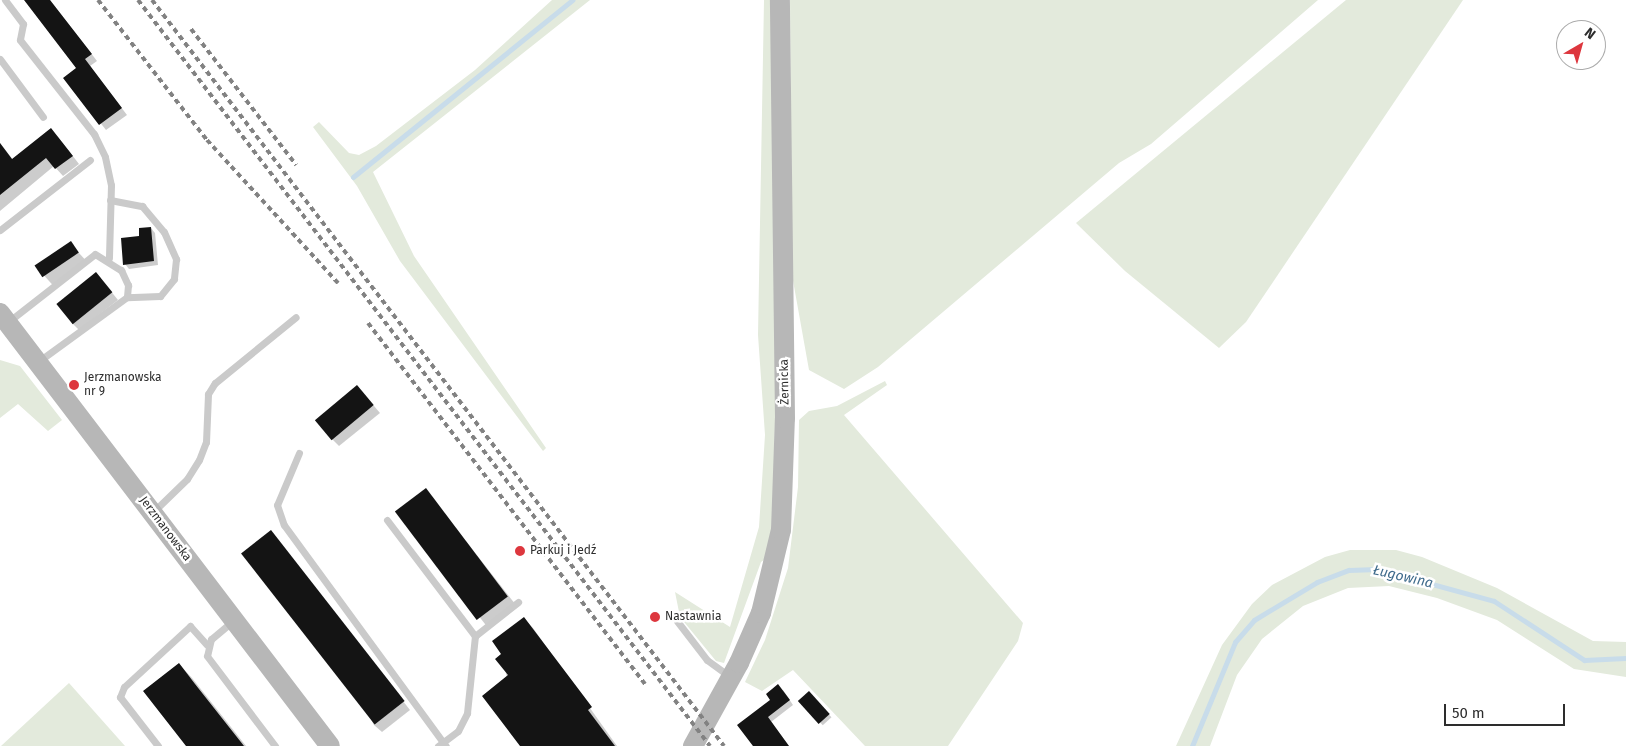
<!DOCTYPE html>
<html>
<head>
<meta charset="utf-8">
<style>
	body { margin:0 }
	#map { position:relative; width:1626px; height:746px; overflow:hidden; background:#fff; font-family:"Fira Sans",sans-serif }
	div>[style] { position:absolute }
	[style*='--x'] { left:calc(var(--x)*1px); top:calc(var(--y)*1px); width:calc(var(--w)*1px); rotate:calc(var(--a)*1deg) }
	.green>* { inset:0; background:#e3eadc }
	.shadow>* { inset:0; background:#0003; transform-origin:0 0 }
	.stream>* { height:5px; margin:-2.5px; padding:0 2.5px; transform-origin:2.5px; border-radius:2.5px; background:#c8dcea }
	.building>* { inset:0; background:#141414; transform-origin:0 0 }
	.lane>* { height:7px; margin:-3.5px; padding:0 3.5px; transform-origin:3.5px; border-radius:3.5px; background:#cacaca }
	.secondary>* { height:20px; margin:-10px; padding:0 10px; transform-origin:10px; border-radius:10px; background:#b7b7b7 }
	.rail>* { height:4px; margin-top:-2px; transform-origin:0; background:repeating-linear-gradient(90deg,#828282 0 5px,transparent 0 9px) }
	.dots>* { width:14px; height:14px; translate:-50% -50%; box-sizing:border-box; border:2px solid #fff; border-radius:50% }
	span { translate:-50% -50%; white-space:nowrap; text-align:center; line-height:1.15; -webkit-text-stroke:5px #fff; paint-order:stroke }
	.poi-label { font-size:12px; color:#2d2d2d }
	.left { translate:0 -50%; text-align:left }
	.street-label { font-size:12px; color:#2d2d2d }
	.water-label { font-size:14px; color:#3f6b8c; font-style:italic }
	.north { position:absolute; left:1556px; top:20px; width:50px; height:50px; box-sizing:border-box; background:#fff; border:1px solid #ababab; border-radius:50%; rotate:38deg; font-size:14px; font-weight:700; line-height:20px; text-align:center; color:#2d2d2d }
	.north::after { content:''; display:block; margin:auto; width:18px; height:22px; background:#dd373e; clip-path:polygon(50% 0,100% 100%,50% 72%,0 100%) }
	.scale { position:absolute; left:1444px; top:704px; width:121px; height:22px; box-sizing:border-box; border:2px solid #2d2d2d; border-top:0; padding-left:6px; font-size:15px; line-height:18px; white-space:nowrap; color:#2d2d2d; -webkit-text-stroke:4px #fff; paint-order:stroke }
</style>
</head>
<body>
<div id="map">
	<div class="green">
		<i style="clip-path:polygon(552px 0,590px 0,373px 172px,414px 256px,546px 448px,543px 451px,400px 261px,357px 186px,313px 127px,319px 122px,349px 153px,359px 155px,376px 146px,475px 70px)"></i>
		<i style="clip-path:polygon(764px 0,773px 0,776px 369px,773px 528px,767px 558px,761px 562px,724px 663px,716px 661px,680px 617px,675px 592px,730px 627px,759px 527px,765px 435px,758px 335px)"></i>
		<i style="clip-path:polygon(790px 0,1318px 0,1151px 144px,1119px 163px,878px 367px,844px 389px,809px 370px,792px 275px)"></i>
		<i style="clip-path:polygon(1346px 0,1463px 0,1246px 322px,1219px 348px,1125px 271px,1076px 223px)"></i>
		<i style="clip-path:polygon(0 360px,20px 366px,62px 420px,48px 431px,18px 404px,0 418px)"></i>
		<i style="clip-path:polygon(885px 381px,887px 385px,844px 415px,1023px 623px,1018px 641px,948px 746px,865px 746px,793px 670px,762px 691px,745px 682px,765px 640px,788px 568px,798px 487px,799px 420px,809px 411px,837px 406px)"></i>
		<i style="clip-path:polygon(1350px 550px,1396px 550px,1422px 557px,1497px 588px,1593px 641px,1626px 642px,1626px 677px,1574px 669px,1497px 620px,1437px 598px,1389px 586px,1348px 588px,1303px 606px,1262px 639px,1237px 675px,1210px 746px,1176px 746px,1222px 645px,1252px 604px,1272px 585px,1325px 557px)"></i>
		<i style="clip-path:polygon(69px 683px,125px 746px,1px 746px)"></i>
	</div>
	<div class="shadow">
		<i style="clip-path:polygon(26px 0,50px 0,97px 61px,90px 66px,127px 115px,106px 130px,65px 78px,78px 68px)"></i>
		<i style="clip-path:polygon(58px 137px,79px 164px,63px 176px,54px 166px,0 211px,0 143px,13px 160px)"></i>
		<i style="clip-path:polygon(151px 228px,155px 233px,158px 265px,129px 269px,125px 264px)"></i>
		<i style="left:70px;top:243px;width:24px;height:41px;rotate:48deg"></i>
		<i style="clip-path:polygon(96px 273px,118px 300px,79px 330px,72px 323px)"></i>
		<i style="clip-path:polygon(357px 386px,380px 413px,339px 446px,332px 439px)"></i>
		<i style="left:426px;top:490px;width:147px;height:36px;rotate:52deg"></i>
		<i style="clip-path:polygon(271px 532px,410px 710px,382px 732px,374px 725px)"></i>
		<i style="clip-path:polygon(524px 619px,533px 628px,617px 746px,522px 746px,502px 655px)"></i>
		<i style="clip-path:polygon(179px 664px,192px 678px,246px 746px,186px 746px)"></i>
		<i style="clip-path:polygon(783px 690px,793px 705px,771px 722px,789px 746px,753px 746px,739px 725px)"></i>
		<i style="left:809px;top:693px;width:33px;height:12px;rotate:47deg"></i>
	</div>
	<div class="stream">
		<i style="--x:353;--y:177;--w:282;--a:-38.9"></i>
		<i style="--x:1192;--y:746;--w:113;--a:-67.5"></i>
		<i style="--x:1235;--y:642;--w:29;--a:-49"></i>
		<i style="--x:1254;--y:620;--w:74;--a:-31.1"></i>
		<i style="--x:1317;--y:582;--w:34;--a:-21"></i>
		<i style="--x:1349;--y:570;--w:28;--a:-2"></i>
		<i style="--x:1377;--y:569;--w:121;--a:15.3"></i>
		<i style="--x:1494;--y:601;--w:108;--a:33.2"></i>
		<i style="--x:1584;--y:660;--w:42;--a:-2.7"></i>
	</div>
	<div class="building">
		<i style="clip-path:polygon(24px 0,50px 0,92px 54px,85px 59px,122px 108px,99px 125px,63px 78px,76px 68px)"></i>
		<i style="clip-path:polygon(51px 128px,73px 156px,55px 169px,46px 158px,0 195px,0 143px,12px 159px)"></i>
		<i style="clip-path:polygon(151px 227px,154px 261px,123px 265px,121px 238px,139px 236px,139px 228px)"></i>
		<i style="left:71px;top:241px;width:14px;height:44px;rotate:56deg"></i>
		<i style="left:96px;top:272px;width:26px;height:51px;rotate:51deg"></i>
		<i style="left:357px;top:385px;width:26px;height:55px;rotate:50deg"></i>
		<i style="left:426px;top:488px;width:136px;height:39px;rotate:53deg"></i>
		<i style="left:271px;top:530px;width:217px;height:38px;rotate:52deg"></i>
		<i style="clip-path:polygon(524px 617px,592px 707px,588px 710px,615px 746px,520px 746px,482px 696px,508px 675px,495px 659px,501px 654px,492px 641px)"></i>
		<i style="clip-path:polygon(179px 663px,195px 684px,244px 746px,186px 746px,143px 691px)"></i>
		<i style="clip-path:polygon(778px 684px,790px 700px,768px 717px,789px 746px,753px 746px,737px 725px,770px 700px,766px 694px)"></i>
		<i style="left:809px;top:691px;width:31px;height:15px;rotate:48deg"></i>
	</div>
	<div class="lane">
		<i style="--x:5;--y:0;--w:30;--a:53"></i>
		<i style="--x:23;--y:24;--w:16;--a:101"></i>
		<i style="--x:20;--y:40;--w:120;--a:51.8"></i>
		<i style="--x:94;--y:134;--w:25;--a:64"></i>
		<i style="--x:105;--y:157;--w:29;--a:78"></i>
		<i style="--x:111;--y:185;--w:73;--a:91.6"></i>
		<i style="--x:0;--y:59;--w:72;--a:53.4"></i>
		<i style="--x:110;--y:200;--w:33;--a:11"></i>
		<i style="--x:142;--y:206;--w:34;--a:50"></i>
		<i style="--x:164;--y:232;--w:30;--a:66"></i>
		<i style="--x:176;--y:259;--w:20;--a:96"></i>
		<i style="--x:174;--y:279;--w:22;--a:129"></i>
		<i style="--x:160;--y:296;--w:33;--a:178"></i>
		<i style="--x:0;--y:230;--w:114;--a:-37.9"></i>
		<i style="--x:8;--y:322;--w:110;--a:-38"></i>
		<i style="--x:95;--y:254;--w:31;--a:32"></i>
		<i style="--x:121;--y:270;--w:17;--a:65"></i>
		<i style="--x:128;--y:285;--w:12;--a:95"></i>
		<i style="--x:127;--y:297;--w:109;--a:144"></i>
		<i style="--x:299;--y:453;--w:56;--a:112.9"></i>
		<i style="--x:277;--y:505;--w:21;--a:71"></i>
		<i style="--x:284;--y:525;--w:274;--a:53.8"></i>
		<i style="--x:154;--y:511;--w:46;--a:-44.1"></i>
		<i style="--x:187;--y:479;--w:22;--a:-58"></i>
		<i style="--x:199;--y:460;--w:19;--a:-69"></i>
		<i style="--x:206;--y:442;--w:48;--a:-87.6"></i>
		<i style="--x:208;--y:394;--w:13;--a:-58"></i>
		<i style="--x:215;--y:383;--w:104;--a:-39.2"></i>
		<i style="--x:387;--y:520;--w:146;--a:52.8"></i>
		<i style="--x:234;--y:620;--w:30;--a:140"></i>
		<i style="--x:211;--y:639;--w:17;--a:103"></i>
		<i style="--x:207;--y:656;--w:113;--a:52.9"></i>
		<i style="--x:677;--y:621;--w:49;--a:52.4"></i>
		<i style="--x:707;--y:660;--w:27;--a:36"></i>
		<i style="--x:158;--y:746;--w:62;--a:-127.8"></i>
		<i style="--x:120;--y:697;--w:11;--a:-68"></i>
		<i style="--x:124;--y:687;--w:90;--a:-42.7"></i>
		<i style="--x:190;--y:626;--w:25;--a:48"></i>
		<i style="--x:438;--y:746;--w:25;--a:-37"></i>
		<i style="--x:458;--y:731;--w:20;--a:-63"></i>
		<i style="--x:467;--y:713;--w:77;--a:-84.1"></i>
		<i style="--x:475;--y:636;--w:55;--a:-38.3"></i>
	</div>
	<div class="secondary">
		<i style="--x:0;--y:313;--w:544;--a:52.69"></i>
		<i style="--x:693;--y:746;--w:95;--a:-61"></i>
		<i style="--x:739;--y:663;--w:55;--a:-66.3"></i>
		<i style="--x:761;--y:613;--w:85;--a:-76.5"></i>
		<i style="--x:781;--y:530;--w:112;--a:-88"></i>
		<i style="--x:785;--y:418;--w:418;--a:-90.7"></i>
	</div>
	<div class="rail">
		<i style="--x:98;--y:0;--w:177;--a:52.1"></i>
		<i style="--x:207;--y:140;--w:194;--a:47.5"></i>
		<i style="--x:138;--y:0;--w:940;--a:52.52"></i>
		<i style="--x:152;--y:0;--w:940;--a:52.52"></i>
		<i style="--x:191;--y:29;--w:172;--a:52.3"></i>
		<i style="--x:368;--y:323;--w:455;--a:52.5"></i>
	</div>
	<div class="dots">
		<i style="left:74px;top:385px;background:#dd373e"></i>
		<i style="left:520px;top:551px;background:#dd373e"></i>
		<i style="left:655px;top:617px;background:#dd373e"></i>
	</div>
	<div class="poi-label">
		<span class="left" style="left:84px;top:385px">Jerzmanowska<br>nr 9</span>
		<span class="left" style="left:530px;top:551px">Parkuj i Jedź</span>
		<span class="left" style="left:665px;top:617px">Nastawnia</span>
	</div>
	<div class="street-label">
		<span style="left:785px;top:382px;rotate:-91deg">Żernicka</span>
		<span style="left:165px;top:529px;rotate:53deg">Jerzmanowska</span>
	</div>
	<div class="water-label">
		<span style="left:1403px;top:577px;rotate:13deg">Ługowina</span>
	</div>
	<div class="north">N</div>
	<div class="scale">50 m</div>
</div>
</body>
</html>
